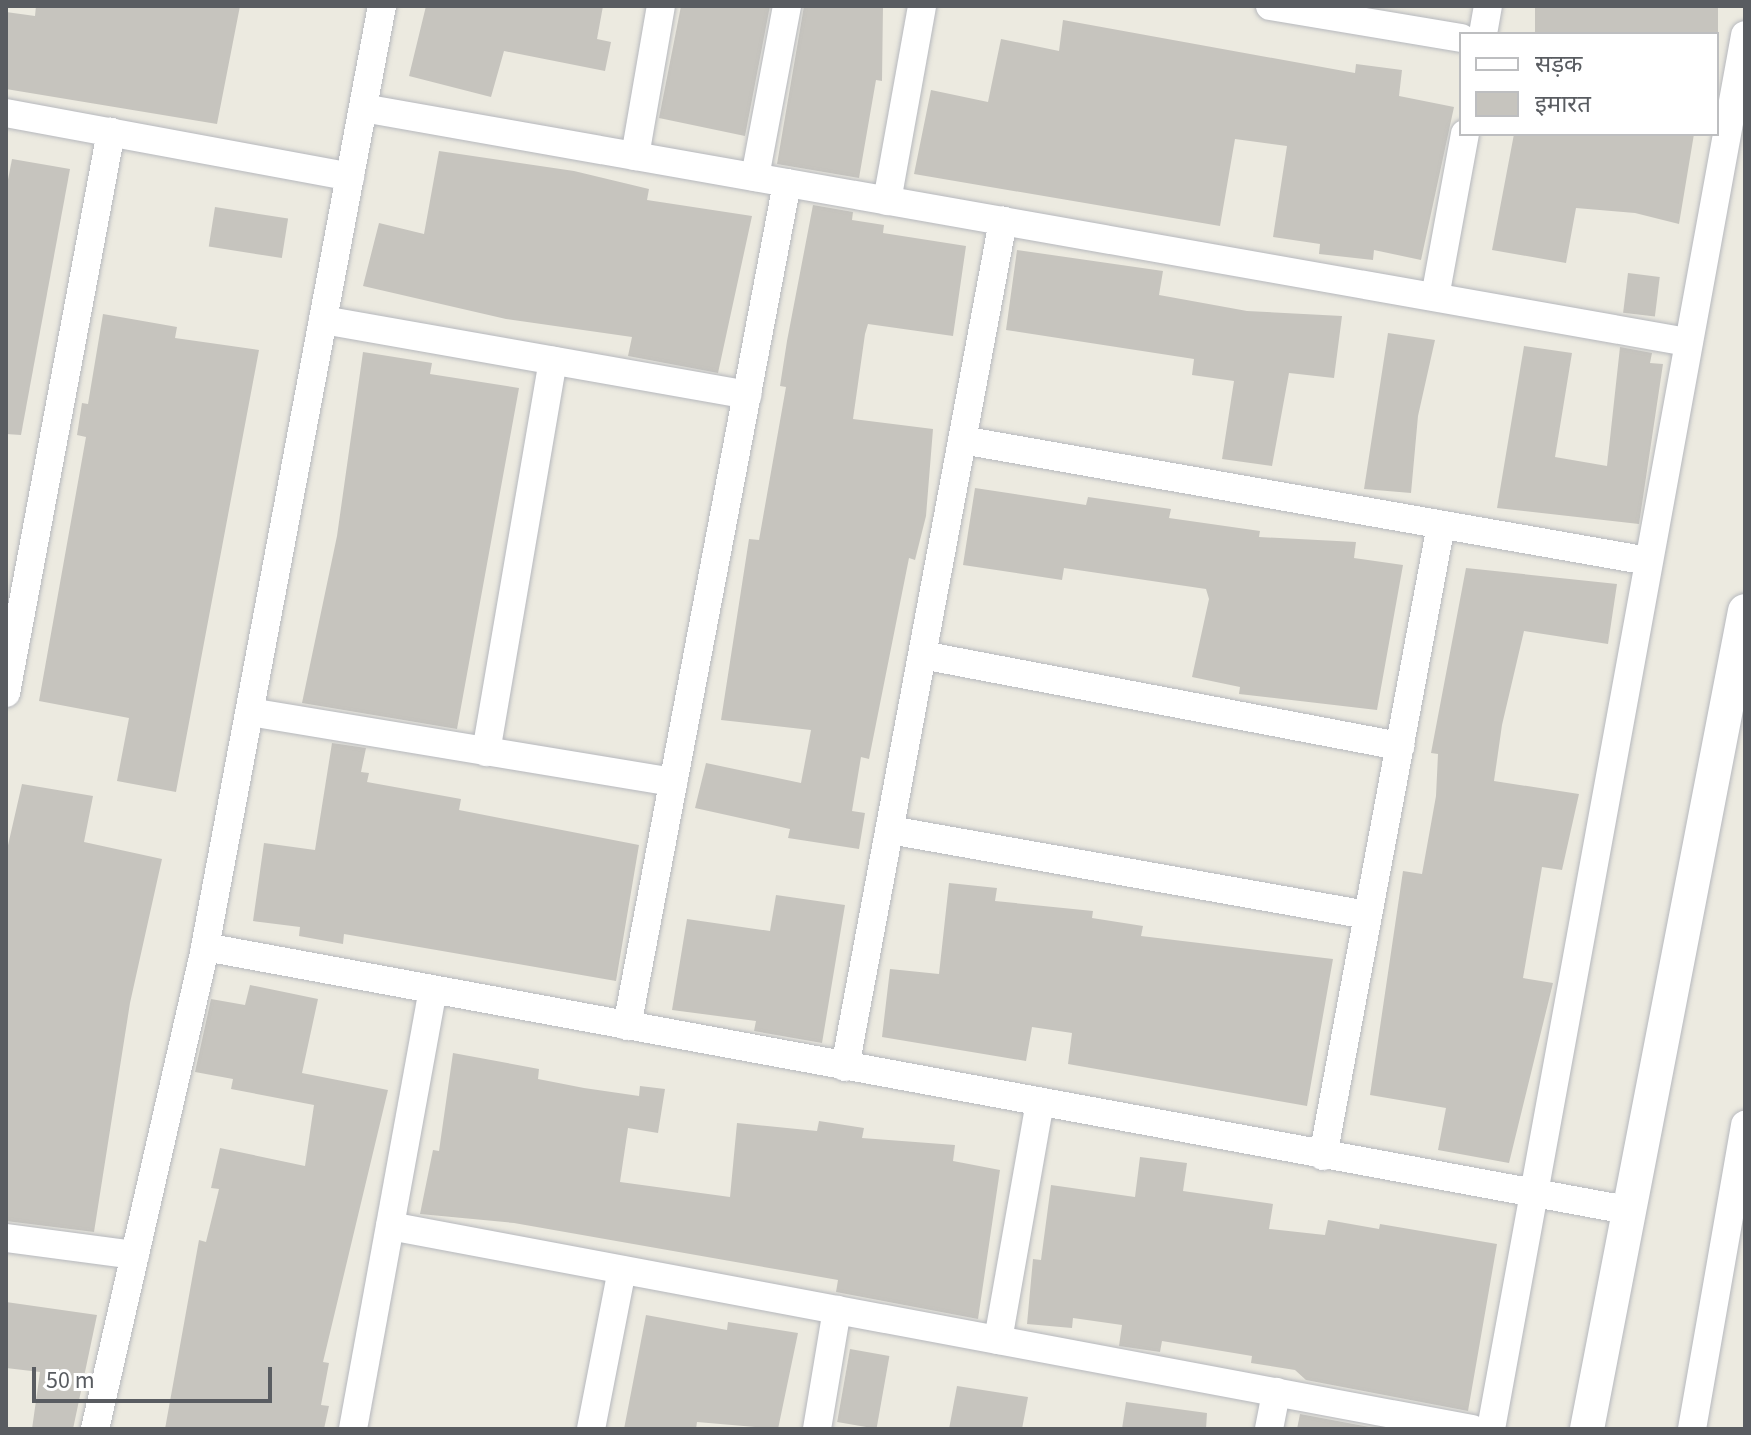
<!DOCTYPE html>
<html>
<head>
<meta charset="utf-8">
<style>
	body { margin:0 }
	#map { position:relative; width:1751px; height:1435px; overflow:hidden; background:#eceae0; font-family:"Source Sans 3","Noto Sans Devanagari",sans-serif }
	div>[style] { position:absolute }
	[style*='--x'] { left:calc(var(--x)*1px); top:calc(var(--y)*1px); width:calc(var(--w)*1px); rotate:calc(var(--a)*1deg) }
	.building>* { inset:0; background:#c6c4be; transform-origin:0 0 }
	.roads { filter:drop-shadow(0 0 2px #b6b8bd) drop-shadow(0 0 2px #b6b8bd) }
	.minor>* { height:28px; margin:-14px; padding:0 14px; transform-origin:14px; border-radius:14px; background:#fff }
	.tertiary>* { height:34px; margin:-17px; padding:0 17px; transform-origin:17px; border-radius:17px; background:#fff }
	span { translate:-50% -50%; white-space:nowrap; text-align:center; line-height:1.15; -webkit-text-stroke:6px #fff; paint-order:stroke }
	.frame { position:absolute; inset:0; border:8px solid #595c61; pointer-events:none }
	.legend { position:absolute; left:1459px; top:32px; width:260px; height:104px; box-sizing:border-box; background:#fff; border:2px solid #bdbec0; margin:0; padding:10px 14px; list-style:none; font-size:24px; color:#595c61 }
	.legend li { display:flex; align-items:center; gap:16px; height:40px }
	.legend b { width:40px; border:2px solid #bdbec0 }
	.scale { position:absolute; left:32px; top:1367px; width:240px; height:36px; box-sizing:border-box; border:4px solid #595c61; border-top:0; padding-left:10px; font-size:24px; line-height:28px; white-space:nowrap; color:#595c61; -webkit-text-stroke:6px #fff; paint-order:stroke }
</style>
</head>
<body>
<div id="map">
	<div class="building">
		<i style="clip-path:polygon(36px 6px,240px 6px,217px 124px,6px 89px,6px 12px,35px 16px)"></i>
		<i style="clip-path:polygon(426px 6px,603px 6px,597px 39px,611px 42px,605px 71px,504px 51px,491px 97px,409px 76px)"></i>
		<i style="clip-path:polygon(681px 6px,770px 6px,745px 136px,659px 118px)"></i>
		<i style="clip-path:polygon(804px 6px,883px 6px,882px 81px,876px 80px,859px 178px,777px 164px)"></i>
		<i style="left:1535px;top:6px;width:183px;height:28px"></i>
		<i style="clip-path:polygon(1063px 20px,1355px 73px,1356px 64px,1402px 70px,1399px 96px,1454px 107px,1421px 260px,1374px 250px,1373px 260px,1319px 254px,1320px 244px,1273px 237px,1287px 146px,1235px 139px,1220px 226px,914px 174px,931px 90px,988px 102px,1001px 39px,1059px 51px)"></i>
		<i style="clip-path:polygon(1514px 134px,1694px 134px,1679px 224px,1635px 213px,1576px 208px,1566px 263px,1492px 250px)"></i>
		<i style="clip-path:polygon(439px 151px,574px 171px,649px 189px,647px 200px,752px 216px,718px 373px,628px 356px,632px 337px,506px 319px,363px 286px,379px 223px,424px 234px)"></i>
		<i style="clip-path:polygon(12px 159px,70px 169px,21px 435px,6px 434px,6px 190px)"></i>
		<i style="clip-path:polygon(813px 205px,853px 212px,852px 220px,884px 225px,883px 233px,966px 246px,953px 336px,868px 324px,865px 334px,853px 419px,933px 429px,926px 516px,915px 560px,909px 558px,869px 759px,861px 757px,852px 811px,865px 813px,859px 849px,788px 838px,790px 829px,695px 808px,706px 763px,801px 783px,811px 730px,721px 720px,749px 539px,759px 540px,786px 387px,780px 386px,787px 341px)"></i>
		<i style="left:215px;top:207px;width:74px;height:40px;rotate:9deg"></i>
		<i style="clip-path:polygon(1017px 250px,1163px 271px,1159px 295px,1247px 311px,1342px 316px,1334px 378px,1289px 373px,1272px 466px,1222px 459px,1234px 381px,1192px 375px,1194px 359px,1006px 330px)"></i>
		<i style="left:1628px;top:273px;width:32px;height:40px;rotate:7deg"></i>
		<i style="clip-path:polygon(103px 314px,177px 327px,175px 338px,259px 350px,176px 792px,117px 781px,129px 718px,39px 701px,86px 437px,77px 435px,82px 403px,88px 404px)"></i>
		<i style="clip-path:polygon(1388px 333px,1435px 340px,1418px 416px,1411px 493px,1364px 489px)"></i>
		<i style="clip-path:polygon(1524px 346px,1572px 353px,1555px 457px,1607px 466px,1620px 347px,1652px 353px,1650px 363px,1663px 364px,1639px 524px,1497px 508px)"></i>
		<i style="clip-path:polygon(363px 352px,432px 363px,430px 374px,519px 388px,457px 729px,302px 703px,337px 536px)"></i>
		<i style="clip-path:polygon(975px 488px,1086px 505px,1088px 497px,1171px 509px,1169px 518px,1260px 531px,1259px 537px,1356px 542px,1354px 558px,1403px 565px,1377px 710px,1239px 694px,1240px 687px,1192px 677px,1209px 599px,1206px 589px,1064px 568px,1062px 580px,963px 565px)"></i>
		<i style="clip-path:polygon(1466px 568px,1617px 584px,1608px 644px,1524px 631px,1502px 725px,1494px 781px,1579px 794px,1562px 870px,1542px 867px,1523px 978px,1553px 983px,1509px 1163px,1438px 1150px,1446px 1108px,1370px 1095px,1403px 871px,1422px 874px,1436px 796px,1438px 754px,1431px 753px)"></i>
		<i style="clip-path:polygon(332px 743px,366px 748px,361px 772px,369px 773px,367px 782px,461px 799px,459px 810px,639px 845px,616px 981px,344px 934px,343px 944px,299px 936px,300px 927px,253px 921px,264px 843px,315px 850px)"></i>
		<i style="clip-path:polygon(22px 784px,93px 796px,84px 842px,162px 859px,130px 1003px,94px 1232px,6px 1221px,6px 854px)"></i>
		<i style="clip-path:polygon(949px 883px,997px 888px,995px 901px,1093px 911px,1092px 918px,1143px 926px,1141px 936px,1333px 959px,1307px 1106px,1068px 1064px,1072px 1033px,1032px 1027px,1026px 1061px,882px 1037px,890px 969px,939px 974px)"></i>
		<i style="clip-path:polygon(776px 895px,845px 905px,822px 1043px,754px 1031px,756px 1021px,672px 1010px,687px 919px,770px 931px)"></i>
		<i style="clip-path:polygon(250px 985px,318px 999px,302px 1073px,388px 1090px,323px 1362px,329px 1363px,321px 1405px,329px 1406px,324px 1429px,165px 1429px,199px 1240px,206px 1242px,219px 1189px,211px 1188px,220px 1148px,305px 1166px,314px 1105px,231px 1089px,233px 1079px,195px 1072px,211px 999px,245px 1005px)"></i>
		<i style="clip-path:polygon(453px 1053px,539px 1069px,538px 1079px,584px 1088px,639px 1096px,640px 1086px,665px 1089px,658px 1133px,628px 1128px,620px 1182px,730px 1197px,737px 1123px,817px 1131px,819px 1121px,864px 1128px,862px 1138px,955px 1145px,953px 1161px,1000px 1170px,978px 1319px,836px 1292px,838px 1280px,514px 1223px,420px 1214px,433px 1150px,439px 1151px)"></i>
		<i style="clip-path:polygon(1140px 1157px,1187px 1163px,1183px 1191px,1273px 1204px,1269px 1229px,1325px 1235px,1328px 1220px,1379px 1229px,1380px 1224px,1497px 1244px,1468px 1411px,1306px 1380px,1295px 1370px,1251px 1363px,1252px 1356px,1162px 1341px,1160px 1352px,1119px 1346px,1122px 1325px,1073px 1318px,1072px 1328px,1027px 1324px,1033px 1259px,1041px 1260px,1051px 1185px,1135px 1197px)"></i>
		<i style="clip-path:polygon(6px 1302px,97px 1315px,73px 1429px,32px 1429px,40px 1372px,6px 1368px)"></i>
		<i style="clip-path:polygon(646px 1315px,727px 1330px,728px 1322px,798px 1333px,778px 1429px,697px 1422px,696px 1429px,624px 1429px)"></i>
		<i style="left:850px;top:1349px;width:40px;height:74px;rotate:10deg"></i>
		<i style="clip-path:polygon(957px 1386px,1028px 1397px,1022px 1429px,949px 1429px)"></i>
		<i style="clip-path:polygon(1126px 1402px,1207px 1413px,1206px 1429px,1122px 1429px)"></i>
		<i style="clip-path:polygon(1300px 1414px,1380px 1429px,1297px 1429px)"></i>
	</div>
	<div class="roads">
		<div class="minor">
			<i style="--x:1270;--y:6;--w:194;--a:9.5"></i>
			<i style="--x:1483;--y:34;--w:28;--a:-80"></i>
			<i style="--x:363;--y:108;--w:1346;--a:10.02"></i>
			<i style="--x:6;--y:113;--w:350;--a:10.5"></i>
			<i style="--x:635;--y:156;--w:152;--a:-80.2"></i>
			<i style="--x:755;--y:177;--w:174;--a:-79.4"></i>
			<i style="--x:887;--y:201;--w:198;--a:-79.8"></i>
			<i style="--x:1435;--y:297;--w:166;--a:-79.6"></i>
			<i style="--x:323;--y:320;--w:431;--a:10"></i>
			<i style="--x:962;--y:440;--w:697;--a:10"></i>
			<i style="--x:922;--y:655;--w:487;--a:10.8"></i>
			<i style="--x:6;--y:693;--w:571;--a:-79.4"></i>
			<i style="--x:250;--y:712;--w:429;--a:9.4"></i>
			<i style="--x:486;--y:752;--w:397;--a:-80.3"></i>
			<i style="--x:890;--y:830;--w:485;--a:10.1"></i>
			<i style="--x:205;--y:947;--w:1446;--a:10.48"></i>
			<i style="--x:627;--y:1026;--w:858;--a:-79.25"></i>
			<i style="--x:845;--y:1067;--w:861;--a:-79.42"></i>
			<i style="--x:1323;--y:1156;--w:642;--a:-79.41"></i>
			<i style="--x:390;--y:1226;--w:1101;--a:10.63"></i>
			<i style="--x:6;--y:1238;--w:130;--a:7.5"></i>
			<i style="--x:998;--y:1340;--w:241;--a:-80"></i>
			<i style="--x:95;--y:1429;--w:494;--a:-77.1"></i>
			<i style="--x:205;--y:947;--w:958;--a:-79.35"></i>
			<i style="--x:353;--y:1429;--w:446;--a:-79.7"></i>
			<i style="--x:591;--y:1429;--w:162;--a:-79"></i>
			<i style="--x:817;--y:1429;--w:121;--a:-80.5"></i>
			<i style="--x:1269;--y:1429;--w:38;--a:-79"></i>
			<i style="--x:1491;--y:1429;--w:1417;--a:-79.67"></i>
			<i style="--x:1692;--y:1429;--w:309;--a:-80.1"></i>
		</div>
		<div class="tertiary">
			<i style="--x:1587;--y:1429;--w:833;--a:-79.07"></i>
		</div>
	</div>
	<div class="frame"></div>
	<ul class="legend">
	<li><b style="height:10px;background:#fff"></b>सड़क</li>
	<li><b style="height:22px;background:#c6c4be"></b>इमारत</li>
	</ul>
	<div class="scale">50 m</div>
</div>
</body>
</html>
